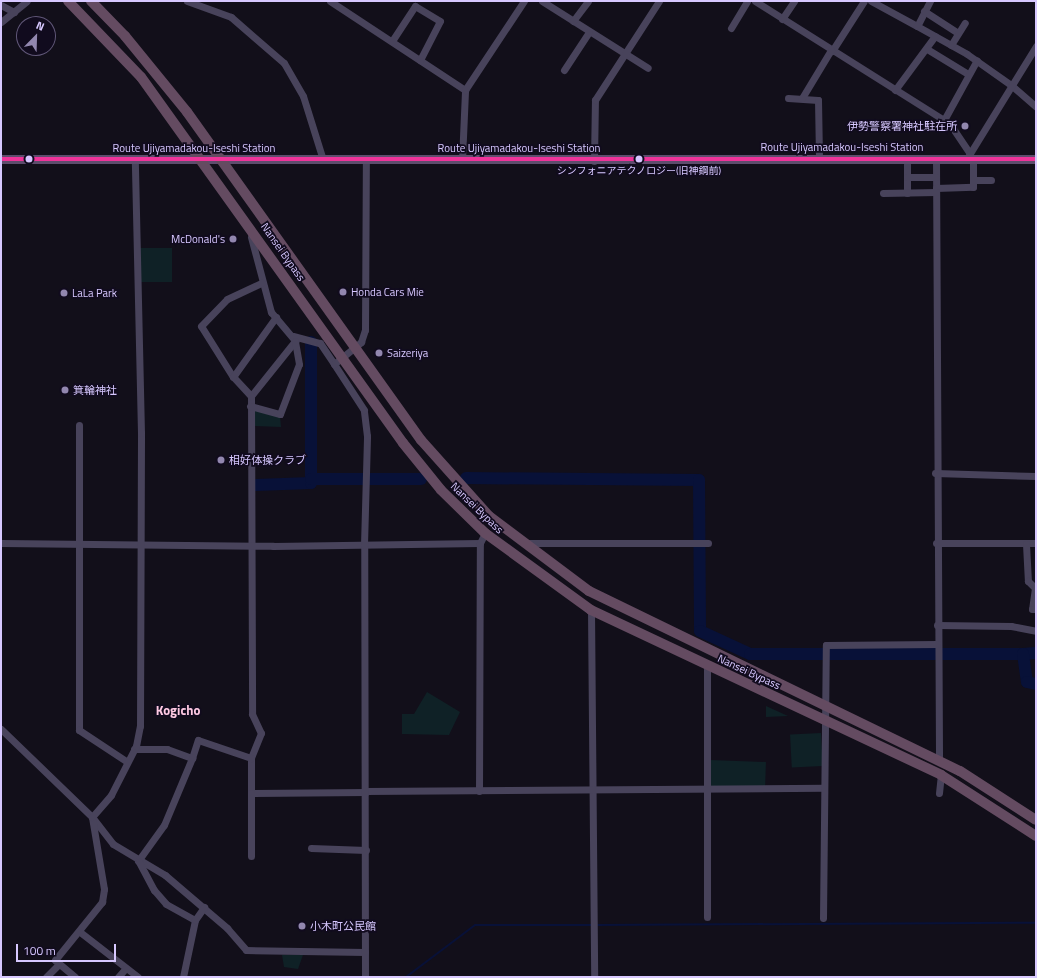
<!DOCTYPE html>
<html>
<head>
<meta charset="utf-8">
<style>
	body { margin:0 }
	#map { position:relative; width:1037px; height:978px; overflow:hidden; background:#120f1a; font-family:"Titillium Web","Noto Sans JP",sans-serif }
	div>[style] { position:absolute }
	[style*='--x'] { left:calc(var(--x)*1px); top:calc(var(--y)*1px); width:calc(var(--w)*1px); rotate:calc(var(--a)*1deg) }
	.green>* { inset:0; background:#0f2126; transform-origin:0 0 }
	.stream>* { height:2px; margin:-1px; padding:0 1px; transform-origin:1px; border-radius:1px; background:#081138 }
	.river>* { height:12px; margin:-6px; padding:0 6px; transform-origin:6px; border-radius:6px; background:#081138 }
	.minor>* { height:7px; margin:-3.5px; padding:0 3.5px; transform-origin:3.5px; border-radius:3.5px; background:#48435b }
	.major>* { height:9px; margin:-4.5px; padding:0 4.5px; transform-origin:4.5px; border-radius:4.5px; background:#5e4c6d }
	.highway>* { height:10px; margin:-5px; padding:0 5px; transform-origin:5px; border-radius:5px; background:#644b61 }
	.bus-1>* { height:4px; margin:-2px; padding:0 2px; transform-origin:2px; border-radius:2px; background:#ef339a }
	.dots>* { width:11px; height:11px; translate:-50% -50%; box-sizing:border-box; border:2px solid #110b1e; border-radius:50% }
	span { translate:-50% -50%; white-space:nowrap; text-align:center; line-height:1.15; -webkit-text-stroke:3.5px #110b1e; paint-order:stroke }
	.bus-label { font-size:10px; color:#d7c8ff }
	.poi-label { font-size:11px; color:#d7c8ff }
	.right { translate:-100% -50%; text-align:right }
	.left { translate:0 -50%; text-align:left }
	.street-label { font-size:11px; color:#d7c8ff }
	.quarter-label { font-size:13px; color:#ffcae3; font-weight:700 }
	.frame { position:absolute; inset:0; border:2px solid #d7c8ff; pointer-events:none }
	.north { position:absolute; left:16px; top:16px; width:40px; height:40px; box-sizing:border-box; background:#110b1e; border:1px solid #605778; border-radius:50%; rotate:23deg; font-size:11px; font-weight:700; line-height:16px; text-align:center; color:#d7c8ff }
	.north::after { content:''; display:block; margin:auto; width:14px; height:18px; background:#9287af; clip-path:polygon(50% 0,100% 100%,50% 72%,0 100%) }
	.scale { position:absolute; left:16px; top:944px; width:100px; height:18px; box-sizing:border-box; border:2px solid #d7c8ff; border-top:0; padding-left:5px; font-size:12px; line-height:14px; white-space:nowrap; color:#d7c8ff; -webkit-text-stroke:3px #110b1e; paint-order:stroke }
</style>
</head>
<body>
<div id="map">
	<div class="green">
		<i style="left:140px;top:248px;width:32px;height:34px"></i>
		<i style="clip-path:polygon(254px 410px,280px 416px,281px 427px,255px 426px)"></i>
		<i style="clip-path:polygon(427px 692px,460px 712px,449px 735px,402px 734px,402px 714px,414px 714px)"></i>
		<i style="clip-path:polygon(766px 706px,788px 716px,766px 717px)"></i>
		<i style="left:821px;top:733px;width:33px;height:31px;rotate:87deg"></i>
		<i style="left:710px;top:760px;width:56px;height:27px;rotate:2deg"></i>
		<i style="clip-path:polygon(282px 955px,303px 955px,298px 969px,284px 967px)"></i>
	</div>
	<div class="stream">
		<i style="--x:596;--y:925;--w:440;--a:-0.3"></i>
		<i style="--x:406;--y:977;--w:86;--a:-37"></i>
		<i style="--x:475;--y:925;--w:116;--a:0"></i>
	</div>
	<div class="river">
		<i style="--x:466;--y:478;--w:233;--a:0.5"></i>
		<i style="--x:699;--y:480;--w:151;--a:89.6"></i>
		<i style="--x:700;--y:631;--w:55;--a:24.7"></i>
		<i style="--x:750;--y:654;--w:273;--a:0"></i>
		<i style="--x:311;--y:479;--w:137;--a:-90"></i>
		<i style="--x:256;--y:485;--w:55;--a:-2.1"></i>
		<i style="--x:311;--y:483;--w:4;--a:-90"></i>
		<i style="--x:311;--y:479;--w:110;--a:0"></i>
		<i style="--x:1036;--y:653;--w:13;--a:176"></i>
		<i style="--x:1023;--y:654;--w:28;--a:82"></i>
		<i style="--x:1027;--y:682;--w:9;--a:13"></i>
	</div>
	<div class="minor">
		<i style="--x:187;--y:1;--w:47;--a:20"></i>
		<i style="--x:231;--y:17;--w:70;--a:41"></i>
		<i style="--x:284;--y:63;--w:38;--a:60"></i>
		<i style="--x:303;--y:96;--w:67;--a:72.6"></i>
		<i style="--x:330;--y:1;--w:162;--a:33.4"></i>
		<i style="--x:542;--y:1;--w:125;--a:32.3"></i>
		<i style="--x:755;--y:1;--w:231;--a:32.2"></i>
		<i style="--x:950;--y:124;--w:34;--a:56"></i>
		<i style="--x:871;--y:1;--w:52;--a:28.5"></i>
		<i style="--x:930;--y:1;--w:28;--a:117"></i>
		<i style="--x:917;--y:26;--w:57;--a:29.2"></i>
		<i style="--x:967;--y:54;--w:54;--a:35.2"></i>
		<i style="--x:1;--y:5;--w:15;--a:28"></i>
		<i style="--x:924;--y:11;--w:40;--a:32.9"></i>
		<i style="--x:782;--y:19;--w:22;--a:-56"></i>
		<i style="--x:573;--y:21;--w:25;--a:-53"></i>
		<i style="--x:1;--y:22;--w:33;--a:-39"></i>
		<i style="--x:731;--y:28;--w:31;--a:-59"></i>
		<i style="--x:392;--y:41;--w:42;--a:-56.7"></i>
		<i style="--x:415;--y:6;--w:29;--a:31"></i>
		<i style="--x:440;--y:21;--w:44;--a:117.1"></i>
		<i style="--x:951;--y:45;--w:26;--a:-58"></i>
		<i style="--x:927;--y:49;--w:48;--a:31.4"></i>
		<i style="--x:832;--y:51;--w:59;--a:-57.4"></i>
		<i style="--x:564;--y:70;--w:45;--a:-56.7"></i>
		<i style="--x:1011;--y:85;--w:33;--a:41"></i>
		<i style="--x:895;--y:90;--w:67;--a:-53.5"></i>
		<i style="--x:788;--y:98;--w:30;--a:4"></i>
		<i style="--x:818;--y:100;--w:60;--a:89"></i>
		<i style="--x:802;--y:98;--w:56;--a:-58.9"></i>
		<i style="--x:944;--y:120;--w:68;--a:-61.2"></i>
		<i style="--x:969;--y:155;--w:128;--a:-58.4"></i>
		<i style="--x:936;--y:159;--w:602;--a:89.71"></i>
		<i style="--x:462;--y:160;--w:70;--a:-87.5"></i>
		<i style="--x:465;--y:90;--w:107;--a:-56.5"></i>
		<i style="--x:594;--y:161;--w:61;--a:-89.1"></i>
		<i style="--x:595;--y:100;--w:118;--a:-57.1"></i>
		<i style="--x:907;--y:164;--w:29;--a:90"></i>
		<i style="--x:907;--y:177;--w:29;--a:0"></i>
		<i style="--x:973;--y:180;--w:18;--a:0"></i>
		<i style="--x:936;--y:188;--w:37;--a:-2"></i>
		<i style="--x:973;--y:187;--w:28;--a:-90"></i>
		<i style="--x:883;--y:193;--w:53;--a:-1.1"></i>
		<i style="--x:251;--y:237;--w:78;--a:75.1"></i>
		<i style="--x:271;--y:312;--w:38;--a:50"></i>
		<i style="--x:295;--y:341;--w:70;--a:128.7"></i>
		<i style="--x:251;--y:396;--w:318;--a:89.8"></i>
		<i style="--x:252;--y:714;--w:21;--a:65"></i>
		<i style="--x:261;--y:733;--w:27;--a:112"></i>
		<i style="--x:251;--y:758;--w:35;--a:90"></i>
		<i style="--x:251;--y:793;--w:115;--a:-0.5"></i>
		<i style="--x:293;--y:336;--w:28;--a:15"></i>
		<i style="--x:320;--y:343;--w:25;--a:56"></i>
		<i style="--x:233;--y:377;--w:60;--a:-122.1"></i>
		<i style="--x:201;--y:326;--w:37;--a:-46"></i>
		<i style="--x:227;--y:299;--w:38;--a:-25"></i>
		<i style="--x:251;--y:396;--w:26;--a:-133"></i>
		<i style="--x:233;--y:377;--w:74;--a:-54.4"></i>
		<i style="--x:250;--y:406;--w:31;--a:15"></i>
		<i style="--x:280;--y:414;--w:53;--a:-69.2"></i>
		<i style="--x:299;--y:364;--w:23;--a:-100"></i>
		<i style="--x:79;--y:425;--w:305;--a:90"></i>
		<i style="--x:79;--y:730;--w:56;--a:33.4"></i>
		<i style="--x:935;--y:473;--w:101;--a:1.7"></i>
		<i style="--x:1;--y:543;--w:272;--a:0.6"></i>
		<i style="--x:273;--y:546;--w:207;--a:-0.8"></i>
		<i style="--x:524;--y:543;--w:184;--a:0"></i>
		<i style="--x:936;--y:543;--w:100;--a:0"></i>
		<i style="--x:1026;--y:544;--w:37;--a:87"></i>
		<i style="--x:1028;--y:581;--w:10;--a:45"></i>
		<i style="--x:1035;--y:588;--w:21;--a:98"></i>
		<i style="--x:1032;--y:609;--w:4;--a:0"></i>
		<i style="--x:591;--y:610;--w:367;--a:89.5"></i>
		<i style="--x:937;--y:625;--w:74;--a:0.8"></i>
		<i style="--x:1011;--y:626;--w:25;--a:11"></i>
		<i style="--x:1;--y:729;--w:127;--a:44"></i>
		<i style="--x:92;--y:817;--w:34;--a:52"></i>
		<i style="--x:113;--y:844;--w:61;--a:30.8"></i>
		<i style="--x:165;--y:875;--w:82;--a:40.5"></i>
		<i style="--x:227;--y:928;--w:29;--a:49"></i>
		<i style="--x:246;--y:950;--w:119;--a:1"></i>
		<i style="--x:134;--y:749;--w:33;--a:0"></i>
		<i style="--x:167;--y:749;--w:27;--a:20"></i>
		<i style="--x:192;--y:758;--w:19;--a:-72"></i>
		<i style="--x:198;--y:740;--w:56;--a:18.8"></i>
		<i style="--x:365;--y:791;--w:459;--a:-0.4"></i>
		<i style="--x:479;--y:791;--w:248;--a:-89.8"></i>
		<i style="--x:480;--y:543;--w:11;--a:-63"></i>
		<i style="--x:939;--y:793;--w:18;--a:-84"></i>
		<i style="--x:311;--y:848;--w:55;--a:2.1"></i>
		<i style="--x:251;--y:856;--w:63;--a:-90"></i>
		<i style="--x:138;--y:861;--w:44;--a:-54.2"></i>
		<i style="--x:164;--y:825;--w:73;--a:-67.3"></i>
		<i style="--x:139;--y:862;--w:32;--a:62"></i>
		<i style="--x:154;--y:890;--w:18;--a:49"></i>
		<i style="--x:166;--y:904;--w:33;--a:29"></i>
		<i style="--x:707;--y:917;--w:251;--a:-90"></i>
		<i style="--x:823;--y:918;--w:273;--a:-89.4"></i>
		<i style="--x:826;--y:645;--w:111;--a:-0.5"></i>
		<i style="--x:80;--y:932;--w:73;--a:37.8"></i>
		<i style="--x:46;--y:977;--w:18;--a:-45"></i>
		<i style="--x:75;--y:977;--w:26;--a:-140"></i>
		<i style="--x:55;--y:960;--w:75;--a:-51"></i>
		<i style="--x:102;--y:902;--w:13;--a:-81"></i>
		<i style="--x:104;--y:889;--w:73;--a:-99.5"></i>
		<i style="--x:92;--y:817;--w:29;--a:-49"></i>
		<i style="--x:111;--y:795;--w:55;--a:-63"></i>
		<i style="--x:136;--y:746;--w:20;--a:-79"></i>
		<i style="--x:140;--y:726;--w:293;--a:-89.8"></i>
		<i style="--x:141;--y:433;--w:272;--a:-91.3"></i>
		<i style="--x:118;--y:977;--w:11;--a:-49"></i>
		<i style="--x:183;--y:977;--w:58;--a:-78.1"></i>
		<i style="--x:195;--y:920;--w:16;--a:-55"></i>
		<i style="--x:365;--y:977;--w:432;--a:-90.1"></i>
		<i style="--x:364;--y:545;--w:109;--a:-88.4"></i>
		<i style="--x:367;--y:436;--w:26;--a:-97"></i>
		<i style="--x:364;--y:410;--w:55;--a:-123.1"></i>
		<i style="--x:334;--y:364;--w:35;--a:-39"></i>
		<i style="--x:361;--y:342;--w:13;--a:-72"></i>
		<i style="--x:365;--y:330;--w:170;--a:-89.7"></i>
	</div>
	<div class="major">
		<i style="--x:1;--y:159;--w:1035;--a:0"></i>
	</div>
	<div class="highway">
		<i style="--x:68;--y:1;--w:105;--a:46.2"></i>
		<i style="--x:141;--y:77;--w:450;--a:54.4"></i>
		<i style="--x:403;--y:443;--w:60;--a:51"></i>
		<i style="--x:441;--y:490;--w:62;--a:44.3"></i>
		<i style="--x:485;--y:533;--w:131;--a:36"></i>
		<i style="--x:591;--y:610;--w:387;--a:25.2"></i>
		<i style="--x:941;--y:775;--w:113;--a:32.7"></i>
		<i style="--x:91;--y:1;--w:49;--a:45.8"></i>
		<i style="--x:125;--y:36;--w:98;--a:50.8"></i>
		<i style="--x:187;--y:112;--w:403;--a:54.5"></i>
		<i style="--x:421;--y:440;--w:102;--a:48.2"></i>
		<i style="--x:489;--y:516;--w:125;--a:36.9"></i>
		<i style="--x:589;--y:591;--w:412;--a:25.9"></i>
		<i style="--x:960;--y:771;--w:90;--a:32.8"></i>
	</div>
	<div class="bus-1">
		<i style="--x:1;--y:159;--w:1035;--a:0"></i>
	</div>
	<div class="dots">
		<i style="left:965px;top:126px;background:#9287af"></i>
		<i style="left:29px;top:159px;background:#d7c8ff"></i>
		<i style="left:639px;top:159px;background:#d7c8ff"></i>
		<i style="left:233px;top:239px;background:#9287af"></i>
		<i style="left:343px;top:292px;background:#9287af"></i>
		<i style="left:64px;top:293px;background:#9287af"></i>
		<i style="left:379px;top:353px;background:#9287af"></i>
		<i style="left:65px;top:390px;background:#9287af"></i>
		<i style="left:221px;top:460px;background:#9287af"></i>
		<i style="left:302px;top:926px;background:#9287af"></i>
	</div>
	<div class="bus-label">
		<span style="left:639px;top:171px">シンフォニアテクノロジー(旧神鋼前)</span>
	</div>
	<div class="poi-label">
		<span class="right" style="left:957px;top:126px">伊勢警察署神社駐在所</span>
		<span class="right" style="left:225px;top:239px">McDonald's</span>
		<span class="left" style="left:351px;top:292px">Honda Cars Mie</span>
		<span class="left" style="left:72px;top:293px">LaLa Park</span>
		<span class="left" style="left:387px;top:353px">Saizeriya</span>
		<span class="left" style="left:73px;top:390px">箕輪神社</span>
		<span class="left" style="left:229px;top:460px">相好体操クラブ</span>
		<span class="left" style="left:310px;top:926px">小木町公民館</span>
	</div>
	<div class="street-label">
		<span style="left:842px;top:147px">Route Ujiyamadakou-Iseshi Station</span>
		<span style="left:194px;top:148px">Route Ujiyamadakou-Iseshi Station</span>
		<span style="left:519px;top:148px">Route Ujiyamadakou-Iseshi Station</span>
		<span style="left:283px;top:252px;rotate:55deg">Nansei Bypass</span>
		<span style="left:477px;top:508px;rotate:44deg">Nansei Bypass</span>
		<span style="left:749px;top:672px;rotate:25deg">Nansei Bypass</span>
	</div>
	<div class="quarter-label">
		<span style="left:178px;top:710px">Kogicho</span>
	</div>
	<div class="frame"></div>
	<div class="north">N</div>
	<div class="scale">100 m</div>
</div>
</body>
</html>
